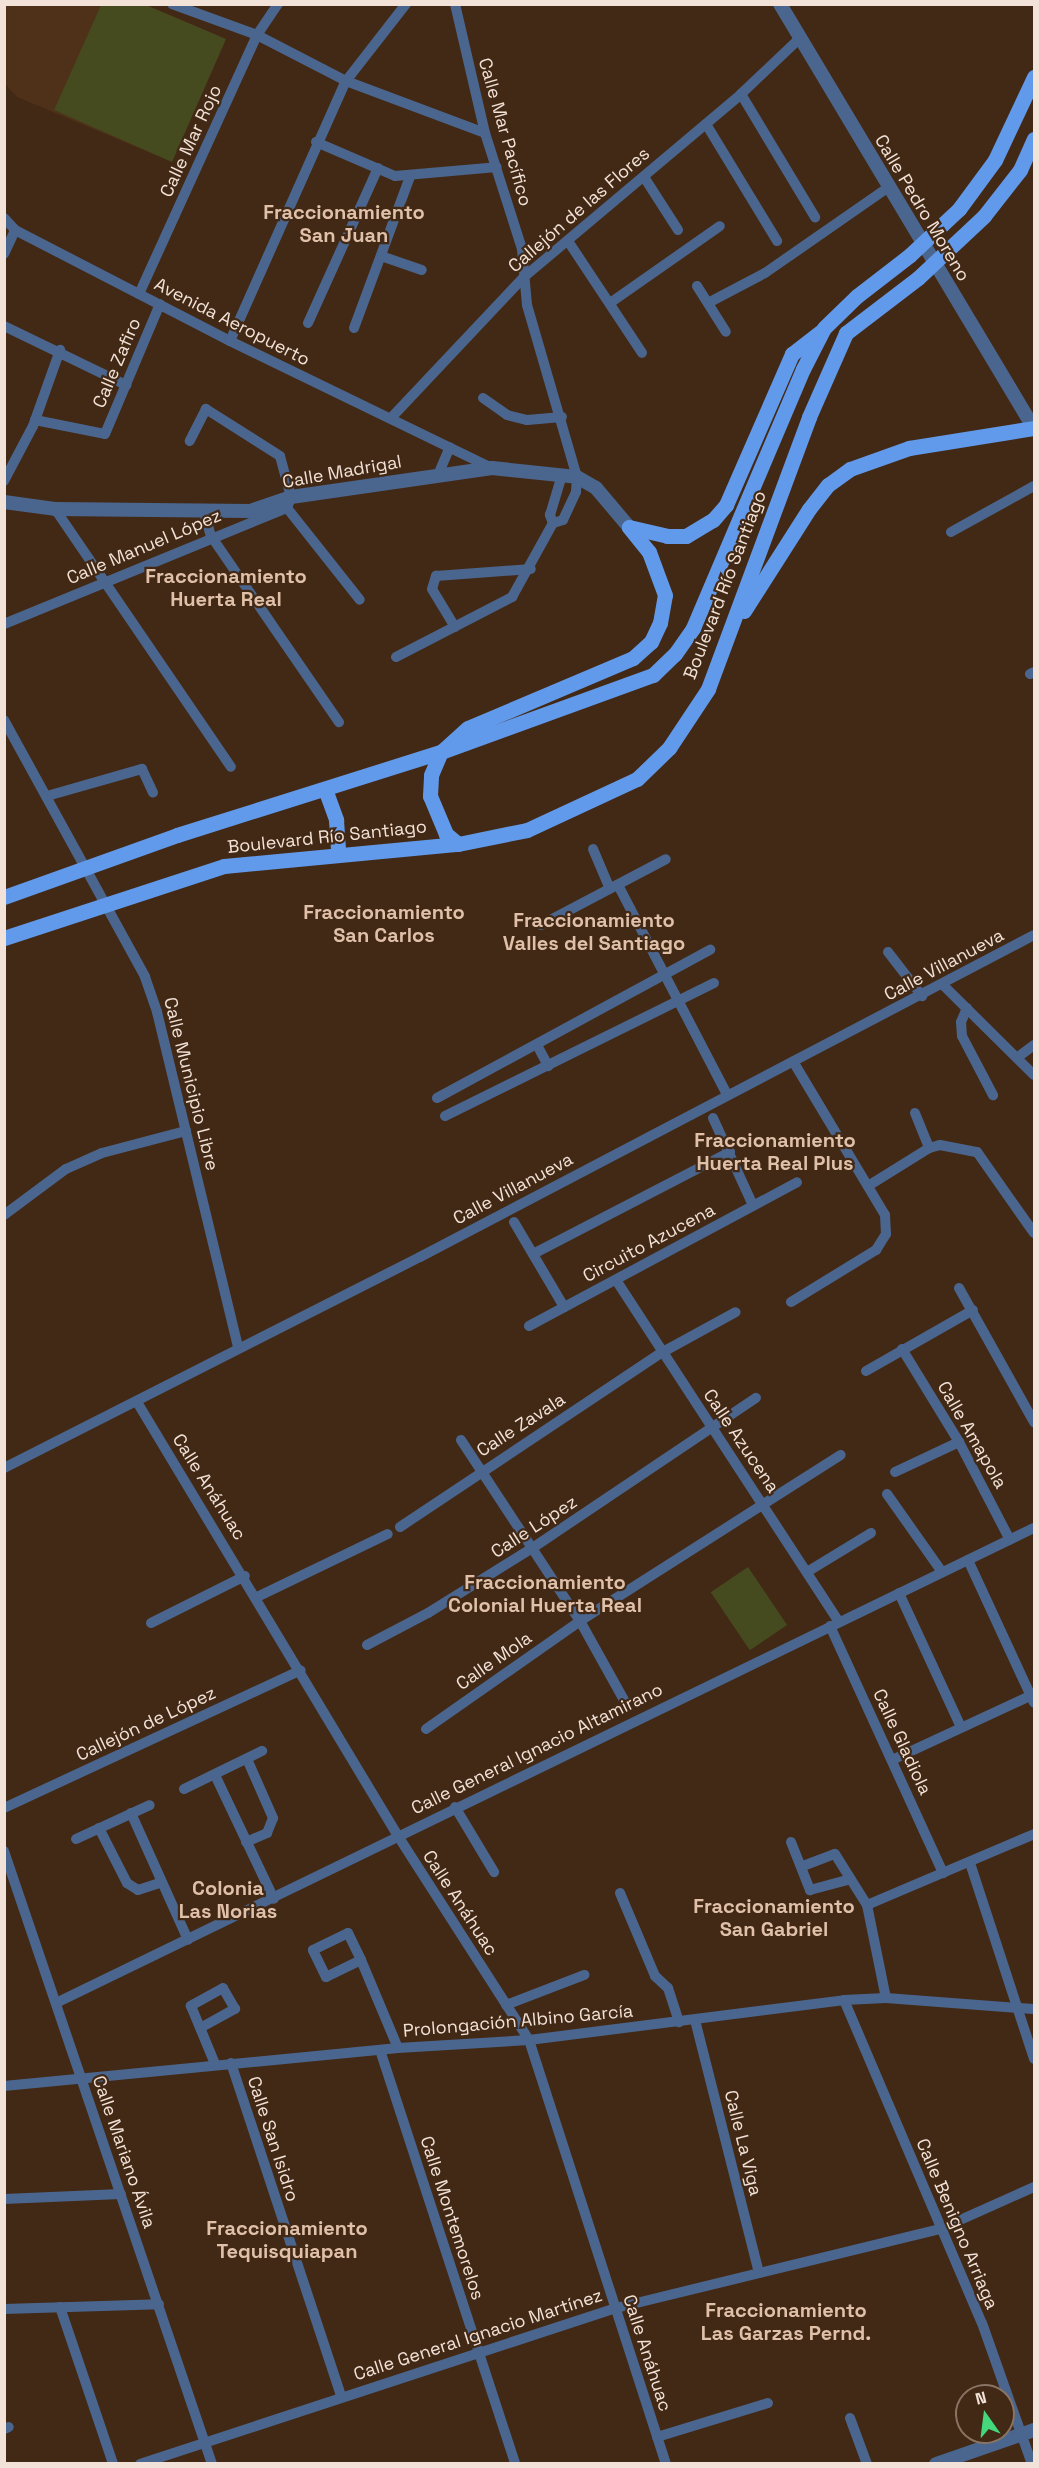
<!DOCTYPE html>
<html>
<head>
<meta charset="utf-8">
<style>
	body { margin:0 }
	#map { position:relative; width:1039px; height:2468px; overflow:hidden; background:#422916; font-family:"Space Grotesk",sans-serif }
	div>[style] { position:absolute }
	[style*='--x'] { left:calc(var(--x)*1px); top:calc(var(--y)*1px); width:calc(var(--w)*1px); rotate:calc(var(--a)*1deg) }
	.built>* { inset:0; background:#4f3018 }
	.green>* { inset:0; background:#454a1f; transform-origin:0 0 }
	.minor>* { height:10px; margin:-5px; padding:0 5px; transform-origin:5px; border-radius:5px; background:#4b668e }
	.tertiary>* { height:14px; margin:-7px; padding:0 7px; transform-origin:7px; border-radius:7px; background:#4b668e }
	.primary>* { height:15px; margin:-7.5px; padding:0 7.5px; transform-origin:7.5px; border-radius:7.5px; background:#629aeb }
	span { translate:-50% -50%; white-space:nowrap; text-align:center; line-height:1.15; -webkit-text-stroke:4.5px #422916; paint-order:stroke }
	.street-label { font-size:18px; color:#f3e2d7 }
	.neighbourhood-label { font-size:20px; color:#e0c0a9; font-weight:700 }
	.frame { position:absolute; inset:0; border:6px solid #f3e2d7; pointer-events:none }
	.north { position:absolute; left:955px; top:2384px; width:60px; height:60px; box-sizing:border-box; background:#422916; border:2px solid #897363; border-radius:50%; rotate:346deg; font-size:16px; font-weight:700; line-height:24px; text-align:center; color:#f3e2d7 }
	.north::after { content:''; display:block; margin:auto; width:21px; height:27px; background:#44d77b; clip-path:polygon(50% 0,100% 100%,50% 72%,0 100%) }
</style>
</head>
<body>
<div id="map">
	<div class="built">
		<i style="clip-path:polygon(5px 5px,146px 5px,226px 39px,172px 162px,17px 97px,5px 84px)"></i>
	</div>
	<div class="green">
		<i style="clip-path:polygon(101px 5px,146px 5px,226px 39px,172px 162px,54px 110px)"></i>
		<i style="left:748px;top:1567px;width:70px;height:45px;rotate:56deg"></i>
	</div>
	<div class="minor">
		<i style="--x:172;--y:4;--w:90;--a:20"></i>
		<i style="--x:257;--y:35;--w:100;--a:27.3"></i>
		<i style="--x:346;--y:81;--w:148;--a:20.5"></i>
		<i style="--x:455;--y:4;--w:132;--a:76.9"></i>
		<i style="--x:485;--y:133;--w:122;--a:72.3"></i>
		<i style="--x:522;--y:249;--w:56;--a:84.9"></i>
		<i style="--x:527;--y:305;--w:179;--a:73.8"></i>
		<i style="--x:577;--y:477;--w:15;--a:94"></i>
		<i style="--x:576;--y:492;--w:31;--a:115"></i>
		<i style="--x:563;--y:520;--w:10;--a:163"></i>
		<i style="--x:741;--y:94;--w:144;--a:59"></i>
		<i style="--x:706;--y:124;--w:137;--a:58.7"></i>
		<i style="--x:316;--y:142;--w:86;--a:23.3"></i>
		<i style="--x:395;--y:176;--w:102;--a:-5"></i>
		<i style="--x:644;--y:177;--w:63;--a:57.3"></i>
		<i style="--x:4;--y:218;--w:16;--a:47"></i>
		<i style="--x:15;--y:230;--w:242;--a:27.3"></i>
		<i style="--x:230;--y:341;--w:291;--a:25.9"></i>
		<i style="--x:568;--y:241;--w:134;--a:56.5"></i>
		<i style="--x:4;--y:254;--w:26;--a:-65"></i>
		<i style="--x:381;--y:256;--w:43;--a:18.9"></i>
		<i style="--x:697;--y:286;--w:54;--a:57.8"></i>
		<i style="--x:139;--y:294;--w:285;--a:-65.5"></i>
		<i style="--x:257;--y:35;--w:37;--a:-56"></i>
		<i style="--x:610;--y:303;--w:134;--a:-35"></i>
		<i style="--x:708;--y:303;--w:64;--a:-27.8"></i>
		<i style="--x:765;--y:273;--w:152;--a:-34.8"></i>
		<i style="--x:308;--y:323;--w:170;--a:-65.7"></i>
		<i style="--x:4;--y:326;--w:136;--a:25.8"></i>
		<i style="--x:354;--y:328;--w:161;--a:-69.7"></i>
		<i style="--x:230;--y:341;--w:285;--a:-66"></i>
		<i style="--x:346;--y:81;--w:98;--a:-52.1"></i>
		<i style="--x:483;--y:398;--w:29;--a:35"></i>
		<i style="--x:507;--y:415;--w:21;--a:14"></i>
		<i style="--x:527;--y:420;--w:35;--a:-5"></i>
		<i style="--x:391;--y:418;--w:194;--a:-46.7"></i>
		<i style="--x:524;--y:277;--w:284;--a:-40.1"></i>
		<i style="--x:741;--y:94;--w:80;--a:-43.5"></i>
		<i style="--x:35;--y:420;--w:71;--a:11.3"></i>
		<i style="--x:105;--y:434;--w:141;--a:-67.1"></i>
		<i style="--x:438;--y:475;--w:30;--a:-67"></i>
		<i style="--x:4;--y:481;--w:62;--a:-62.2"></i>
		<i style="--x:33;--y:426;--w:81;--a:-70.4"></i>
		<i style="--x:287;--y:508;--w:117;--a:51.6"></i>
		<i style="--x:55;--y:509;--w:312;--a:55.7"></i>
		<i style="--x:204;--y:512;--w:25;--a:74"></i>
		<i style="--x:211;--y:536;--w:226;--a:55.5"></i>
		<i style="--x:951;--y:532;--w:95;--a:-29"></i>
		<i style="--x:4;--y:624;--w:306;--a:-22.3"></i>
		<i style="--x:287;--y:508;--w:12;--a:-70"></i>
		<i style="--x:291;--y:497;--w:42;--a:-105"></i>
		<i style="--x:280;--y:456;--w:88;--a:-147.6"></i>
		<i style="--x:206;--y:409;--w:36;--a:117"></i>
		<i style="--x:455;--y:627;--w:44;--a:-121.2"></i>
		<i style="--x:432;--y:589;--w:14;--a:-73"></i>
		<i style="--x:436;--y:576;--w:95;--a:-4.2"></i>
		<i style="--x:396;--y:657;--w:131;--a:-27.3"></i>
		<i style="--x:512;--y:597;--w:85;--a:-61"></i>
		<i style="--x:553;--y:523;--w:9;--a:-111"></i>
		<i style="--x:550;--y:515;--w:42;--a:-73.3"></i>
		<i style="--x:1030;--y:674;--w:4;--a:-27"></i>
		<i style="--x:4;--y:720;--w:293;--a:61.2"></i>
		<i style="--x:145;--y:977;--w:37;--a:71"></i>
		<i style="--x:157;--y:1012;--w:346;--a:76.4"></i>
		<i style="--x:47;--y:796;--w:99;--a:-15.9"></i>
		<i style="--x:142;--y:769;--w:26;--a:65"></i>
		<i style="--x:593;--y:849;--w:43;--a:67"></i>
		<i style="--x:618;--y:885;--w:236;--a:62.5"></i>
		<i style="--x:541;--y:925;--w:141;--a:-27.8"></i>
		<i style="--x:888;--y:952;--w:56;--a:52.3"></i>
		<i style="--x:943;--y:985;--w:128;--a:44.7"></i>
		<i style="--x:967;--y:1008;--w:15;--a:113"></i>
		<i style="--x:961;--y:1022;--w:14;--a:86"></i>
		<i style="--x:962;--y:1036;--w:67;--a:62.3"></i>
		<i style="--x:537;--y:1045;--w:24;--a:62"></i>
		<i style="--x:1018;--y:1057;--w:20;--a:-37"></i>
		<i style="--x:437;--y:1098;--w:311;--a:-28.5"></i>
		<i style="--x:915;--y:1113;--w:38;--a:68"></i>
		<i style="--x:445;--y:1116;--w:300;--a:-26.3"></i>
		<i style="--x:713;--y:1118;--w:94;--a:65.4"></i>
		<i style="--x:868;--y:1186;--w:72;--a:-31.9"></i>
		<i style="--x:929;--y:1148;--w:11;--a:-15"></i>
		<i style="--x:940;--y:1145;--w:38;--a:11"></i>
		<i style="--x:977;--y:1152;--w:99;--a:54.9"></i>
		<i style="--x:4;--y:1215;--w:77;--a:-36.6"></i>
		<i style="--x:66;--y:1169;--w:39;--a:-24"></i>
		<i style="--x:102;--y:1153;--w:87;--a:-14.7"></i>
		<i style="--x:514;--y:1222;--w:99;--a:59.5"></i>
		<i style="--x:533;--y:1254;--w:222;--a:-27.4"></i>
		<i style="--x:616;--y:1280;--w:408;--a:56.9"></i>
		<i style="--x:959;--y:1288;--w:154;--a:60.8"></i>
		<i style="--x:791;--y:1302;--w:100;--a:-31.5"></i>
		<i style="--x:876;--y:1250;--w:19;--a:-58"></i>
		<i style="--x:886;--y:1234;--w:19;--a:-93"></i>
		<i style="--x:885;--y:1215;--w:179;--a:-120.9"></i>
		<i style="--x:529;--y:1326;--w:304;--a:-28.2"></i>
		<i style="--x:902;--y:1349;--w:109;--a:58.5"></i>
		<i style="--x:959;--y:1442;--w:110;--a:62.5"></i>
		<i style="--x:866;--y:1371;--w:123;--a:-29.7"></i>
		<i style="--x:137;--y:1402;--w:506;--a:58.98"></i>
		<i style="--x:398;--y:1836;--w:242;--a:57.3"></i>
		<i style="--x:529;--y:2040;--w:446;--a:72.1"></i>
		<i style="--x:461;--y:1440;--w:217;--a:56.7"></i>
		<i style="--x:580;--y:1621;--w:93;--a:60.9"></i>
		<i style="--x:4;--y:1468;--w:466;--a:-26.9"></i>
		<i style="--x:420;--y:1257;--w:693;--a:-27.67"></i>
		<i style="--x:895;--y:1472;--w:71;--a:-25.1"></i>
		<i style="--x:887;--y:1494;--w:95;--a:54.8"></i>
		<i style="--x:400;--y:1527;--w:314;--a:-33.7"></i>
		<i style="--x:661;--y:1353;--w:85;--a:-28.7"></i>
		<i style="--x:968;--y:1560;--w:157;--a:65.2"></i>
		<i style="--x:807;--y:1572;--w:75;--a:-31.4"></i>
		<i style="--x:899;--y:1593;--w:148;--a:65.2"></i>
		<i style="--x:257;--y:1597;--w:145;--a:-25.7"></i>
		<i style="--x:151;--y:1623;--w:105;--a:-26.6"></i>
		<i style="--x:830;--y:1626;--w:272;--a:65.4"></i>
		<i style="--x:367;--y:1645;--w:69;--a:-27.7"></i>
		<i style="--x:428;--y:1613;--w:121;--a:-31.9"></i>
		<i style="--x:531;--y:1549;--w:271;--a:-33.9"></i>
		<i style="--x:426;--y:1729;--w:188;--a:-35"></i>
		<i style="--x:580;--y:1621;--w:309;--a:-32.5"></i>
		<i style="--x:892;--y:1760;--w:157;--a:-24.9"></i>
		<i style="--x:215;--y:1775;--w:137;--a:64.6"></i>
		<i style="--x:184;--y:1789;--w:87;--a:-26"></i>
		<i style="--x:455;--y:1807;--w:76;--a:59"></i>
		<i style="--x:4;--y:1808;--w:327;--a:-24.9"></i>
		<i style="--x:131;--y:1813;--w:139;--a:65.8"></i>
		<i style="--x:99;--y:1828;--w:62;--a:63"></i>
		<i style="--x:127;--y:1883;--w:13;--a:32"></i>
		<i style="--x:138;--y:1890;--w:25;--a:-18"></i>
		<i style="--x:76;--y:1839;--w:81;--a:-24.7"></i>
		<i style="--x:246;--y:1842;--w:23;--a:-23"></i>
		<i style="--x:267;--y:1833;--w:16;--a:-68"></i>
		<i style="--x:273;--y:1818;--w:64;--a:-113.8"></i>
		<i style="--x:791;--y:1842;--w:52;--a:68.4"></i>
		<i style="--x:810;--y:1890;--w:39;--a:-15"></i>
		<i style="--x:4;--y:1851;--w:647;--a:71.26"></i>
		<i style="--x:970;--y:1863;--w:206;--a:71.9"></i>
		<i style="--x:803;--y:1866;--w:34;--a:-21"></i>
		<i style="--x:835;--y:1854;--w:60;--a:57.9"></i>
		<i style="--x:867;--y:1905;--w:95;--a:78.5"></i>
		<i style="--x:620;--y:1893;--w:90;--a:67.1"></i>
		<i style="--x:655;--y:1976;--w:18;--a:43"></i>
		<i style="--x:668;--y:1988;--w:36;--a:72"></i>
		<i style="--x:867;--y:1905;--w:181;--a:-23"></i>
		<i style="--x:361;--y:1960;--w:39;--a:154"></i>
		<i style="--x:326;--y:1977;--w:30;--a:-116"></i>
		<i style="--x:313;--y:1950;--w:39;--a:-26"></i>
		<i style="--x:348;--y:1933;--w:30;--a:64"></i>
		<i style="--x:361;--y:1960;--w:95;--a:67.2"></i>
		<i style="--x:844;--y:2000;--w:351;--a:66.9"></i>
		<i style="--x:982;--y:2323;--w:150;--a:70.5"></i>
		<i style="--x:56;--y:2003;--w:1087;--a:-25.91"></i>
		<i style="--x:506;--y:2005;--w:84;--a:-21"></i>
		<i style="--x:695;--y:2020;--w:261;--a:75.8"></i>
		<i style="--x:202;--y:2027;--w:38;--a:-29"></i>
		<i style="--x:235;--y:2009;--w:24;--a:-120"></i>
		<i style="--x:223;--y:1988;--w:37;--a:151"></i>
		<i style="--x:191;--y:2006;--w:63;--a:67.5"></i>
		<i style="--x:380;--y:2050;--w:435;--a:71.9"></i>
		<i style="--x:231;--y:2063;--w:351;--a:71.7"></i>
		<i style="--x:4;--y:2086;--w:396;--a:-5.5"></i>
		<i style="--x:398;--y:2048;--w:131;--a:-3.5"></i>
		<i style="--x:529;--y:2040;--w:318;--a:-7.2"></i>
		<i style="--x:844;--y:2000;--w:42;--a:-2.7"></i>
		<i style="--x:886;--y:1998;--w:148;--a:4.3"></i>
		<i style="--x:4;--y:2199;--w:117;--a:-2.4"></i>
		<i style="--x:60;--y:2307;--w:166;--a:71.3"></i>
		<i style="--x:4;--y:2309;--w:155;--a:-1.8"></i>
		<i style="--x:850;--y:2418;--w:49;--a:69.7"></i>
		<i style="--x:4;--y:2429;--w:5;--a:-22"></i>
		<i style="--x:657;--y:2437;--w:116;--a:-17"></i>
		<i style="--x:140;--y:2464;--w:501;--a:-18.15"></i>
		<i style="--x:616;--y:2308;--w:333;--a:-13.7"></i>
		<i style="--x:940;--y:2229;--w:103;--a:-24.1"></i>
	</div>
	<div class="tertiary">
		<i style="--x:780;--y:4;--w:495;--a:59.1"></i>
		<i style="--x:4;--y:502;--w:51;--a:7.8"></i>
		<i style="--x:55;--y:509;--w:195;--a:0.6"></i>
		<i style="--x:250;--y:511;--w:43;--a:-18.9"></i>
		<i style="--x:291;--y:497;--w:203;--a:-8.2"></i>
		<i style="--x:492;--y:468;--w:85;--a:6"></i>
		<i style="--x:577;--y:477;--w:22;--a:30"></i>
		<i style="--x:596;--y:488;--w:51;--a:49.8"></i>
		<i style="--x:936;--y:2464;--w:104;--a:-19.1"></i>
	</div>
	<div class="primary">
		<i style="--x:629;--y:527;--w:39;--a:13"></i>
		<i style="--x:667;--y:536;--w:19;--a:0"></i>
		<i style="--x:686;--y:536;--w:31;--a:-31"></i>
		<i style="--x:713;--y:520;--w:20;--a:-49"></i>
		<i style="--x:726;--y:505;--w:165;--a:-66.4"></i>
		<i style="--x:792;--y:354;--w:36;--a:-38"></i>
		<i style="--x:744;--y:611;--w:121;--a:-57.5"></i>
		<i style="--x:809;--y:509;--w:31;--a:-52"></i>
		<i style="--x:828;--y:485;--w:27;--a:-36"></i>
		<i style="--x:850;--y:469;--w:63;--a:-19.6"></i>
		<i style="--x:909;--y:448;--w:127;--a:-9.1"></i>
		<i style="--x:325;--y:789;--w:33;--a:70"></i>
		<i style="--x:336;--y:820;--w:32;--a:86"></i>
		<i style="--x:458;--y:844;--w:16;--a:-140"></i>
		<i style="--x:446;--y:834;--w:41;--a:-112.8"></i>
		<i style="--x:430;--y:796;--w:21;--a:-87"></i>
		<i style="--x:431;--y:775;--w:25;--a:-67"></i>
		<i style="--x:441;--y:752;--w:36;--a:-42"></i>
		<i style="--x:468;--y:728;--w:179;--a:-23"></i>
		<i style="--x:633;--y:658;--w:24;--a:-42"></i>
		<i style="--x:651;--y:642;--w:21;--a:-65"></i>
		<i style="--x:660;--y:623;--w:28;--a:-80"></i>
		<i style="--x:665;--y:595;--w:46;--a:-110.4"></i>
		<i style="--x:649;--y:552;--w:32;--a:-129"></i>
		<i style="--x:4;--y:897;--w:184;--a:-19.7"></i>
		<i style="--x:177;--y:835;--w:277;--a:-17.5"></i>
		<i style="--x:441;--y:752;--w:226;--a:-20"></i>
		<i style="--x:653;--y:675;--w:30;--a:-44"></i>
		<i style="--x:675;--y:654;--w:32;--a:-55"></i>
		<i style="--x:693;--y:628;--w:281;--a:-67"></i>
		<i style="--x:803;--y:369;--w:46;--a:-62.9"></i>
		<i style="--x:824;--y:328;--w:46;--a:-44.1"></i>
		<i style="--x:857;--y:296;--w:67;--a:-37.7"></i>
		<i style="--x:910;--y:255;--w:67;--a:-43.2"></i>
		<i style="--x:959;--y:209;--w:61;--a:-53.7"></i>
		<i style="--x:995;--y:160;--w:92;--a:-64.8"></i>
		<i style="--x:4;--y:938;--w:231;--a:-18.1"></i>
		<i style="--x:224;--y:866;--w:235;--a:-5.4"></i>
		<i style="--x:458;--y:844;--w:70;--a:-11.5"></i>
		<i style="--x:527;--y:830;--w:121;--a:-24.9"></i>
		<i style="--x:637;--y:779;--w:45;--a:-44.1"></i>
		<i style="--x:669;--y:748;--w:71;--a:-56.5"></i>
		<i style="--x:708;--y:689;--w:290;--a:-69.6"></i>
		<i style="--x:809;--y:417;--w:92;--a:-66.2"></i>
		<i style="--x:846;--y:333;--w:91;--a:-37.4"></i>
		<i style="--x:918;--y:278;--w:91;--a:-43.2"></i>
		<i style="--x:984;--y:216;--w:58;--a:-52"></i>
		<i style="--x:1020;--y:170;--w:34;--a:-66"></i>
	</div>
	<div class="street-label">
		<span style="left:505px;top:132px;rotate:74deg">Calle Mar Pacífico</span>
		<span style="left:191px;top:141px;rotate:-65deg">Calle Mar Rojo</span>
		<span style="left:922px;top:208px;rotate:59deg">Calle Pedro Moreno</span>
		<span style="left:579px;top:210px;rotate:-41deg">Callejón de las Flores</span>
		<span style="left:232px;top:322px;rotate:27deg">Avenida Aeropuerto</span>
		<span style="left:117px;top:363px;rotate:-67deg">Calle Zafiro</span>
		<span style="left:342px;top:472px;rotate:-10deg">Calle Madrigal</span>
		<span style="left:144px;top:547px;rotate:-23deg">Calle Manuel López</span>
		<span style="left:725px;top:585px;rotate:-69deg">Boulevard Río Santiago</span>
		<span style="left:327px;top:837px;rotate:-6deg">Boulevard Río Santiago</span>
		<span style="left:944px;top:965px;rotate:-28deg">Calle Villanueva</span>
		<span style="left:191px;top:1084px;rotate:76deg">Calle Municipio Libre</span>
		<span style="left:513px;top:1189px;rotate:-28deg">Calle Villanueva</span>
		<span style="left:649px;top:1243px;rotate:-28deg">Circuito Azucena</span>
		<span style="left:521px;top:1425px;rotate:-33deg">Calle Zavala</span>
		<span style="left:972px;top:1435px;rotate:60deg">Calle Amapola</span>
		<span style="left:741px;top:1441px;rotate:56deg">Calle Azucena</span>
		<span style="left:209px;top:1487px;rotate:58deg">Calle Anáhuac</span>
		<span style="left:534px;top:1527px;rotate:-33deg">Calle López</span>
		<span style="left:494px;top:1661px;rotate:-35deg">Calle Mola</span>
		<span style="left:146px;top:1724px;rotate:-25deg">Callejón de López</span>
		<span style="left:902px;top:1742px;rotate:65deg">Calle Gladiola</span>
		<span style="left:537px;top:1749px;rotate:-26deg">Calle General Ignacio Altamirano</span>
		<span style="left:460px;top:1903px;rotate:57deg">Calle Anáhuac</span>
		<span style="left:518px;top:2021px;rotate:-5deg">Prolongación Albino García</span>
		<span style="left:273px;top:2139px;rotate:72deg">Calle San Isidro</span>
		<span style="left:743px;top:2143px;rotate:76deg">Calle La Viga</span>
		<span style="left:124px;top:2152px;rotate:71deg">Calle Mariano Ávila</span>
		<span style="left:452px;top:2218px;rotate:72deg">Calle Montemorelos</span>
		<span style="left:957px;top:2224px;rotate:67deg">Calle Benigno Arriaga</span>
		<span style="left:478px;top:2335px;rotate:-18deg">Calle General Ignacio Martínez</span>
		<span style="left:647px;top:2353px;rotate:72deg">Calle Anáhuac</span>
	</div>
	<div class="neighbourhood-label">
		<span style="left:344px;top:224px">Fraccionamiento<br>San Juan</span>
		<span style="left:226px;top:588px">Fraccionamiento<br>Huerta Real</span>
		<span style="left:384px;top:924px">Fraccionamiento<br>San Carlos</span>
		<span style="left:594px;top:932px">Fraccionamiento<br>Valles del Santiago</span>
		<span style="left:775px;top:1152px">Fraccionamiento<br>Huerta Real Plus</span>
		<span style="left:545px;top:1594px">Fraccionamiento<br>Colonial Huerta Real</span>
		<span style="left:228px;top:1900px">Colonia<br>Las Norias</span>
		<span style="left:774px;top:1918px">Fraccionamiento<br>San Gabriel</span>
		<span style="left:287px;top:2240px">Fraccionamiento<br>Tequisquiapan</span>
		<span style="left:786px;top:2322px">Fraccionamiento<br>Las Garzas Pernd.</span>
	</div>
	<div class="frame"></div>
	<div class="north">N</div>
</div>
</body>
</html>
